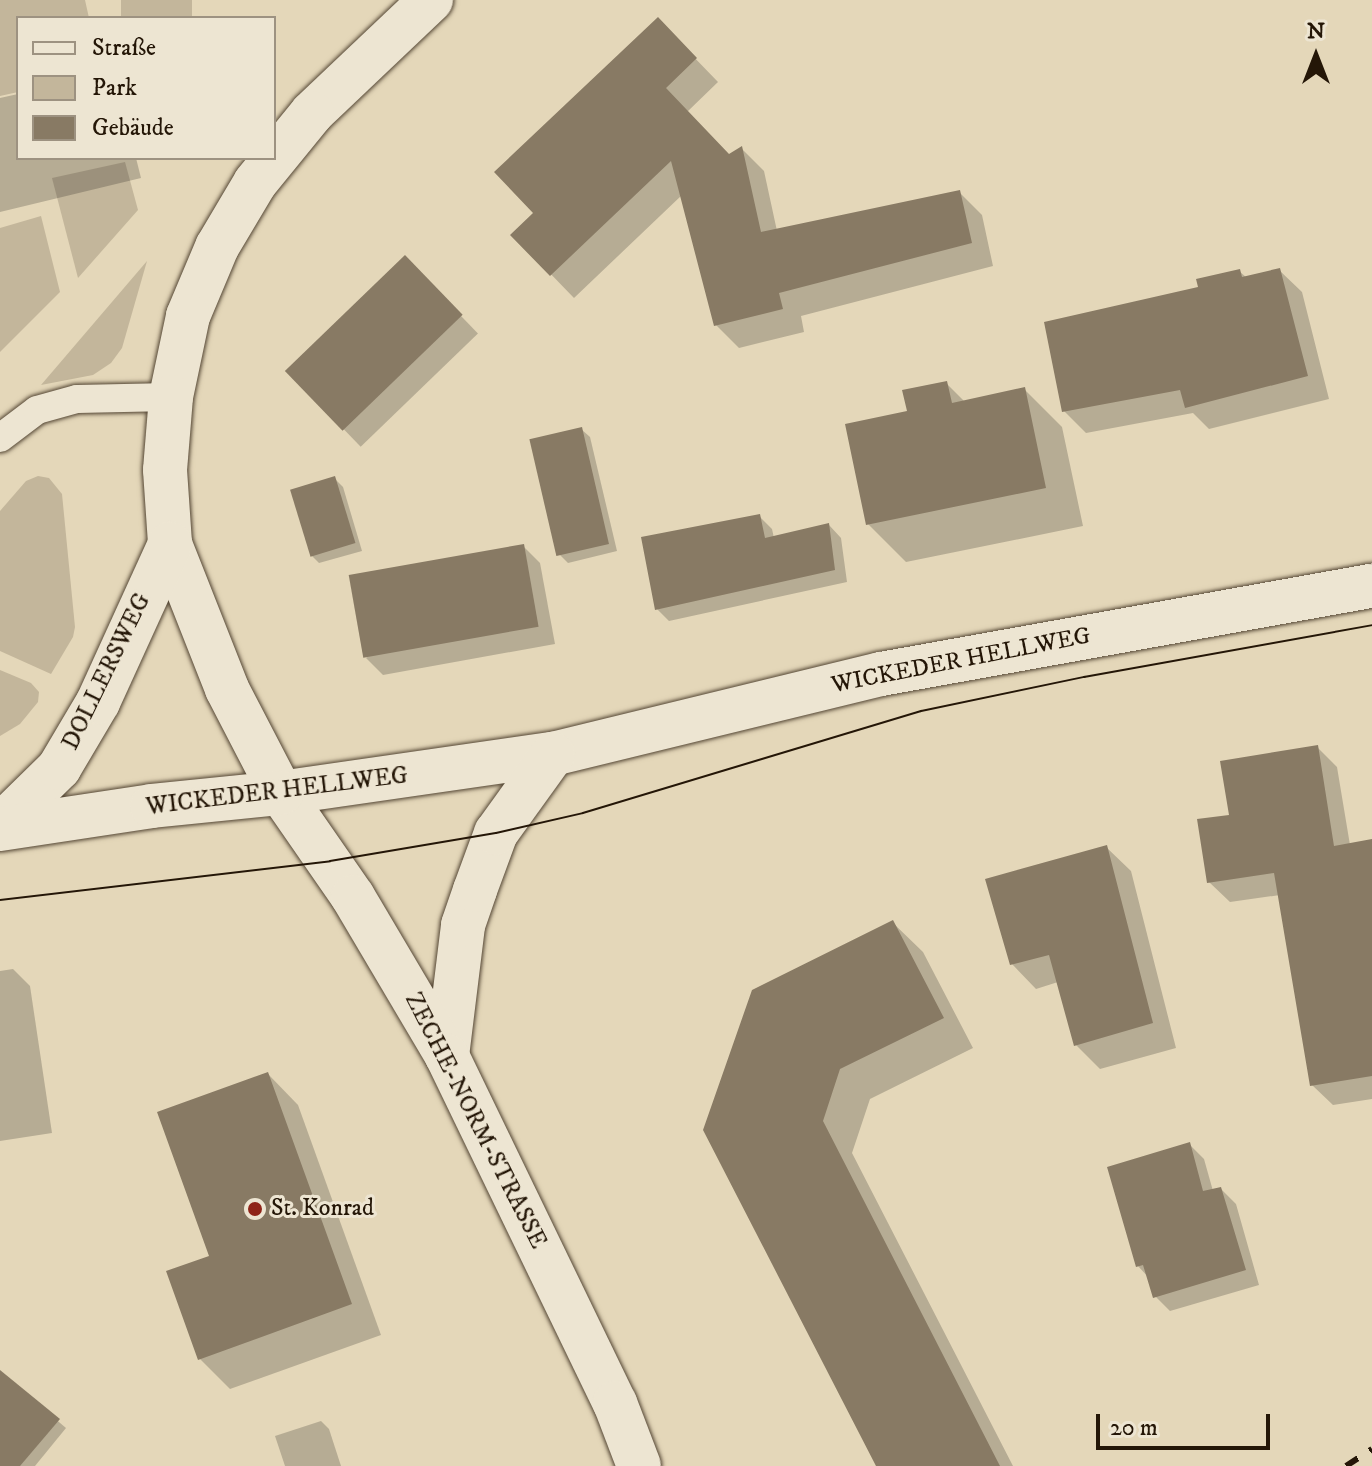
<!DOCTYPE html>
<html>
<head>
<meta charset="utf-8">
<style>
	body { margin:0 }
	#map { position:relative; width:1372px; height:1466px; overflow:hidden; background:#e4d7b9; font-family:"IM FELL DW Pica",serif }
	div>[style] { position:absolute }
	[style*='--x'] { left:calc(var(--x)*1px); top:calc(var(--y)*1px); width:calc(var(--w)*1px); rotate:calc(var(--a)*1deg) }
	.green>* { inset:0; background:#c3b69b; transform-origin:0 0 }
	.shadow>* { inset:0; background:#0003; transform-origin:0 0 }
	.building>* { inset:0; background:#887a64; transform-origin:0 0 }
	.roads { filter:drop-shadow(0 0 2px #544634) drop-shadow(0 0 2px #544634) }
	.lane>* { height:28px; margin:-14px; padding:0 14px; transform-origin:14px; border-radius:14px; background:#ede5d2 }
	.street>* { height:44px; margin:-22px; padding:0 22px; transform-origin:22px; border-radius:22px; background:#ede5d2 }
	.secondary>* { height:44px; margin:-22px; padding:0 22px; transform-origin:22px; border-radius:22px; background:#ede5d2 }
	.tram>* { height:2px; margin:-1px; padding:0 1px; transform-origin:1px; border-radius:1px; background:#241607 }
	.rail>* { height:6px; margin-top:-3px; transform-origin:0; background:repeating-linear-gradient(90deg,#241607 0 14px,transparent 0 28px) }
	.dots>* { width:22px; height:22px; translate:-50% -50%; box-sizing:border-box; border:4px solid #ede5d2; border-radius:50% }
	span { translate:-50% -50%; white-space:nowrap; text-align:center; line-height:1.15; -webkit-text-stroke:6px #ede5d2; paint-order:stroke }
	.street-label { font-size:24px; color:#241607 }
	.poi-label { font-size:24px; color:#241607 }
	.left { translate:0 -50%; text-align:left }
	.legend { position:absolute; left:16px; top:16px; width:260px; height:144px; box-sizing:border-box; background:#ede5d2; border:2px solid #9d9281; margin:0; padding:10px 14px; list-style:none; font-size:24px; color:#241607 }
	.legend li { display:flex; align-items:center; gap:16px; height:40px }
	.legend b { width:40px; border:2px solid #9d9281 }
	.north { position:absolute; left:1276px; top:16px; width:80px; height:80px; -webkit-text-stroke:6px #ede5d2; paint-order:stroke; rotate:0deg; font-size:22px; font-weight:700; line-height:32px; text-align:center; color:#241607 }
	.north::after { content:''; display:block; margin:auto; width:28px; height:36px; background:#241607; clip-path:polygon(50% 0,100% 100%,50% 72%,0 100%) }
	.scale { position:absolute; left:1096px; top:1414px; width:174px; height:36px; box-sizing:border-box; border:4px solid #241607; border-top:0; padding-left:10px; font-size:24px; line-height:28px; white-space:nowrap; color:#241607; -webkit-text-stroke:6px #ede5d2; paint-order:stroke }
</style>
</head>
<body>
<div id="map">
	<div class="green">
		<i style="clip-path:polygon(0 0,85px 0,89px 18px,18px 18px,18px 92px,0 96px)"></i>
		<i style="left:121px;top:0;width:71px;height:19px"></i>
		<i style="clip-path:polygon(125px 162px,138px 210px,78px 278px,52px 178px)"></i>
		<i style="clip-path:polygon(41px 216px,60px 292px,0 352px,0 228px)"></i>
		<i style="clip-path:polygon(147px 261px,122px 348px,111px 363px,93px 375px,41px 385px)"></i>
		<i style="clip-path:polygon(38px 476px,49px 478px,62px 494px,75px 627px,73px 637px,51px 674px,0 651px,0 511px,26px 481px)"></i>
		<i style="clip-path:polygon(0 670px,31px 683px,39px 692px,38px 702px,20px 724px,0 736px)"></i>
	</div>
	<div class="shadow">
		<i style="clip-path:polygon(658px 20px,718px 82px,687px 112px,730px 156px,742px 149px,764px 171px,777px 231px,959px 192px,982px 215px,993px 266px,801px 316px,804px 332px,739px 348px,716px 325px,682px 195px,574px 298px,513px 235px,536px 213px)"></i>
		<i style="clip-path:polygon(18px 94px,18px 158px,136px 158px,141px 178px,0 212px,0 98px)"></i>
		<i style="left:405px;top:258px;width:105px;height:163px;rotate:46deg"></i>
		<i style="clip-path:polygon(1279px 270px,1302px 292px,1329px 399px,1209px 429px,1193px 413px,1086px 433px,1064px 411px,1200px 289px,1239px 271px,1247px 278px)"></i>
		<i style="clip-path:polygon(946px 383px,965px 402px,1024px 389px,1062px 427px,1083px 526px,906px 562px,868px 524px,909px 413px)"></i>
		<i style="clip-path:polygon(581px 429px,590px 437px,617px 551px,568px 563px,560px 555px)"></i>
		<i style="clip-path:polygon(335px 479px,343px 487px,362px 551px,319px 563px,311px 555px)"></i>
		<i style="clip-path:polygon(759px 516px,772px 529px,774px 538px,829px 525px,841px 538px,847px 582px,669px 621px,657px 609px)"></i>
		<i style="clip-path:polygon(523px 546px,540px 563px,555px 644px,383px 675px,366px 658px)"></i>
		<i style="clip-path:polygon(1317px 747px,1337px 767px,1350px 845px,1372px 841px,1372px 1099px,1333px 1105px,1312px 1085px,1280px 895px,1230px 902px,1209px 882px)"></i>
		<i style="clip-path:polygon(1106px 847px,1131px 871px,1176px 1048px,1100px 1069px,1076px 1045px,1058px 982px,1036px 989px,1012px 964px)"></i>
		<i style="clip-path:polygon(892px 922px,923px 952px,973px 1048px,870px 1099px,852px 1153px,1013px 1466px,879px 1466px,705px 1130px)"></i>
		<i style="clip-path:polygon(13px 969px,30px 986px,52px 1133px,0 1141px,0 971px)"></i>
		<i style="clip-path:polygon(268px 1074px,298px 1105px,381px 1335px,230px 1389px,200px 1359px,212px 1257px)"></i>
		<i style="clip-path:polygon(1189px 1144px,1204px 1159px,1213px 1191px,1221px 1189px,1236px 1204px,1259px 1285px,1170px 1311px,1155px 1296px,1149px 1278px,1138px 1266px)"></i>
		<i style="clip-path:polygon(0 1372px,66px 1428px,35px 1466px,0 1466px)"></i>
		<i style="clip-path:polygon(321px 1421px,329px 1429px,341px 1466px,285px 1466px,275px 1436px)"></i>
	</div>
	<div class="building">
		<i style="clip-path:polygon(658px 17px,697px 58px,666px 88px,729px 154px,742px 146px,761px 232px,960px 190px,972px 243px,779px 293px,783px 309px,714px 326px,671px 161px,550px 276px,510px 235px,533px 213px,494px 172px)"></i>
		<i style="left:405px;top:255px;width:83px;height:167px;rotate:46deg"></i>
		<i style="clip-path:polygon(1280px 268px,1308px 376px,1185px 408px,1180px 390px,1062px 412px,1044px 322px,1198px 287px,1196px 279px,1240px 269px,1242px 277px)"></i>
		<i style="clip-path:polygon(947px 381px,952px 403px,1025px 387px,1046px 488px,866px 525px,845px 424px,907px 411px,902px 390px)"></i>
		<i style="left:582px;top:427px;width:120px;height:54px;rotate:77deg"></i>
		<i style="left:335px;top:476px;width:70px;height:47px;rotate:73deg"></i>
		<i style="clip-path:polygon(760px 514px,765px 538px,829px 523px,835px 570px,655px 610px,641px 537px)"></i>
		<i style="left:524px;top:544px;width:84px;height:178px;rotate:80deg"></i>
		<i style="clip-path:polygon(1318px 745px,1334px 846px,1372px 839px,1372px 1076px,1310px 1086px,1274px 873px,1207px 883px,1197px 819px,1229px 815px,1220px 761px)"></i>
		<i style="clip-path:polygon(1107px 845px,1153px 1023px,1074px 1046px,1049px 955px,1010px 965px,985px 879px)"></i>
		<i style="clip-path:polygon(893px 920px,944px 1018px,840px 1069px,823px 1121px,1000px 1466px,876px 1466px,703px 1130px,752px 990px)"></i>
		<i style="clip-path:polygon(268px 1072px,352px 1304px,198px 1360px,166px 1271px,209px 1256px,157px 1112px)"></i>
		<i style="clip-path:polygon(1190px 1142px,1203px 1191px,1221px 1187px,1246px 1270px,1153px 1298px,1143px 1265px,1136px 1267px,1107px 1167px)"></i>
		<i style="clip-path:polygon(0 1370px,60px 1419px,20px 1466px,0 1466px)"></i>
	</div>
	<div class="roads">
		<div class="lane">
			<i style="--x:0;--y:438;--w:46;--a:-37.1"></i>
			<i style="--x:37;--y:410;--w:41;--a:-15.4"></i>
			<i style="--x:77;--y:399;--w:94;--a:-1.2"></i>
		</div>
		<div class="street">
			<i style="--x:281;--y:793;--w:275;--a:-8.2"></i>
			<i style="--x:553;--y:754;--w:338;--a:-13.7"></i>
			<i style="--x:881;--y:674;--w:499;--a:-10.2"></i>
			<i style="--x:447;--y:1056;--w:132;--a:-83"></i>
			<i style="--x:463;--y:925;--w:37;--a:-71"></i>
			<i style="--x:475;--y:890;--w:61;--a:-69.8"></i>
			<i style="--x:496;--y:833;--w:97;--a:-54.2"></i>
		</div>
		<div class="secondary">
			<i style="--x:431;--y:0;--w:164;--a:136.5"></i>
			<i style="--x:312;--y:113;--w:90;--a:129.2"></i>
			<i style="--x:255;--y:183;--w:74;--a:120.7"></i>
			<i style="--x:217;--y:247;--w:75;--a:112.8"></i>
			<i style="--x:188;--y:316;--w:83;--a:101.9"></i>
			<i style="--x:171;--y:397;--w:73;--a:94.7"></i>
			<i style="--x:165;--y:470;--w:74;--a:86.1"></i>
			<i style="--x:170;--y:544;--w:156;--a:68.5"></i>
			<i style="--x:227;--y:689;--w:117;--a:62.6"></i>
			<i style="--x:281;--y:793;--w:126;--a:55.3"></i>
			<i style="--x:353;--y:897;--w:185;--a:59.4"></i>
			<i style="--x:447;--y:1056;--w:386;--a:64.2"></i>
			<i style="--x:615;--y:1403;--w:67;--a:69.1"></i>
			<i style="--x:0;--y:826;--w:83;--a:-44.5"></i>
			<i style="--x:59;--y:768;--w:77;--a:-59.4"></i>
			<i style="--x:98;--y:702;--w:174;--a:-65.5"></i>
			<i style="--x:0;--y:829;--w:154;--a:-8.6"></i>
			<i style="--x:152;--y:806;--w:130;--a:-5.8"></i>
		</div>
	</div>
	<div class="tram">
		<i style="--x:0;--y:900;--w:332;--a:-6.7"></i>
		<i style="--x:330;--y:861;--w:168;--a:-9.6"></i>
		<i style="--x:496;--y:833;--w:89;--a:-12.9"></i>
		<i style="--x:583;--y:813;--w:353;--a:-16.8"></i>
		<i style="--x:921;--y:711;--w:167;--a:-11.8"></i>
		<i style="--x:1084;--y:677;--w:293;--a:-10.2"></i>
	</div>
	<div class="rail">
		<i style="--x:1346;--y:1466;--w:31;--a:-33"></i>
	</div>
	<div class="dots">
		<i style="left:255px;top:1209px;background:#8f2418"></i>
	</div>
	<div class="street-label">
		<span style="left:961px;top:661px;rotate:-11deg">WICKEDER HELLWEG</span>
		<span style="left:107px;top:672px;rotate:-64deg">DOLLERSWEG</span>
		<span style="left:277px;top:792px;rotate:-7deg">WICKEDER HELLWEG</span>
		<span style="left:475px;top:1121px;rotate:63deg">ZECHE-NORM-STRASSE</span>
	</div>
	<div class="poi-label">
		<span class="left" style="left:271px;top:1209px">St. Konrad</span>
	</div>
	<ul class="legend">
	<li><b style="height:10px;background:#ede5d2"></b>Straße</li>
	<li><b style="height:22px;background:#c3b69b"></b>Park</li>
	<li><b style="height:22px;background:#887a64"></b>Gebäude</li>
	</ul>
	<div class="north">N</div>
	<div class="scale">20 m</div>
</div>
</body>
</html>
